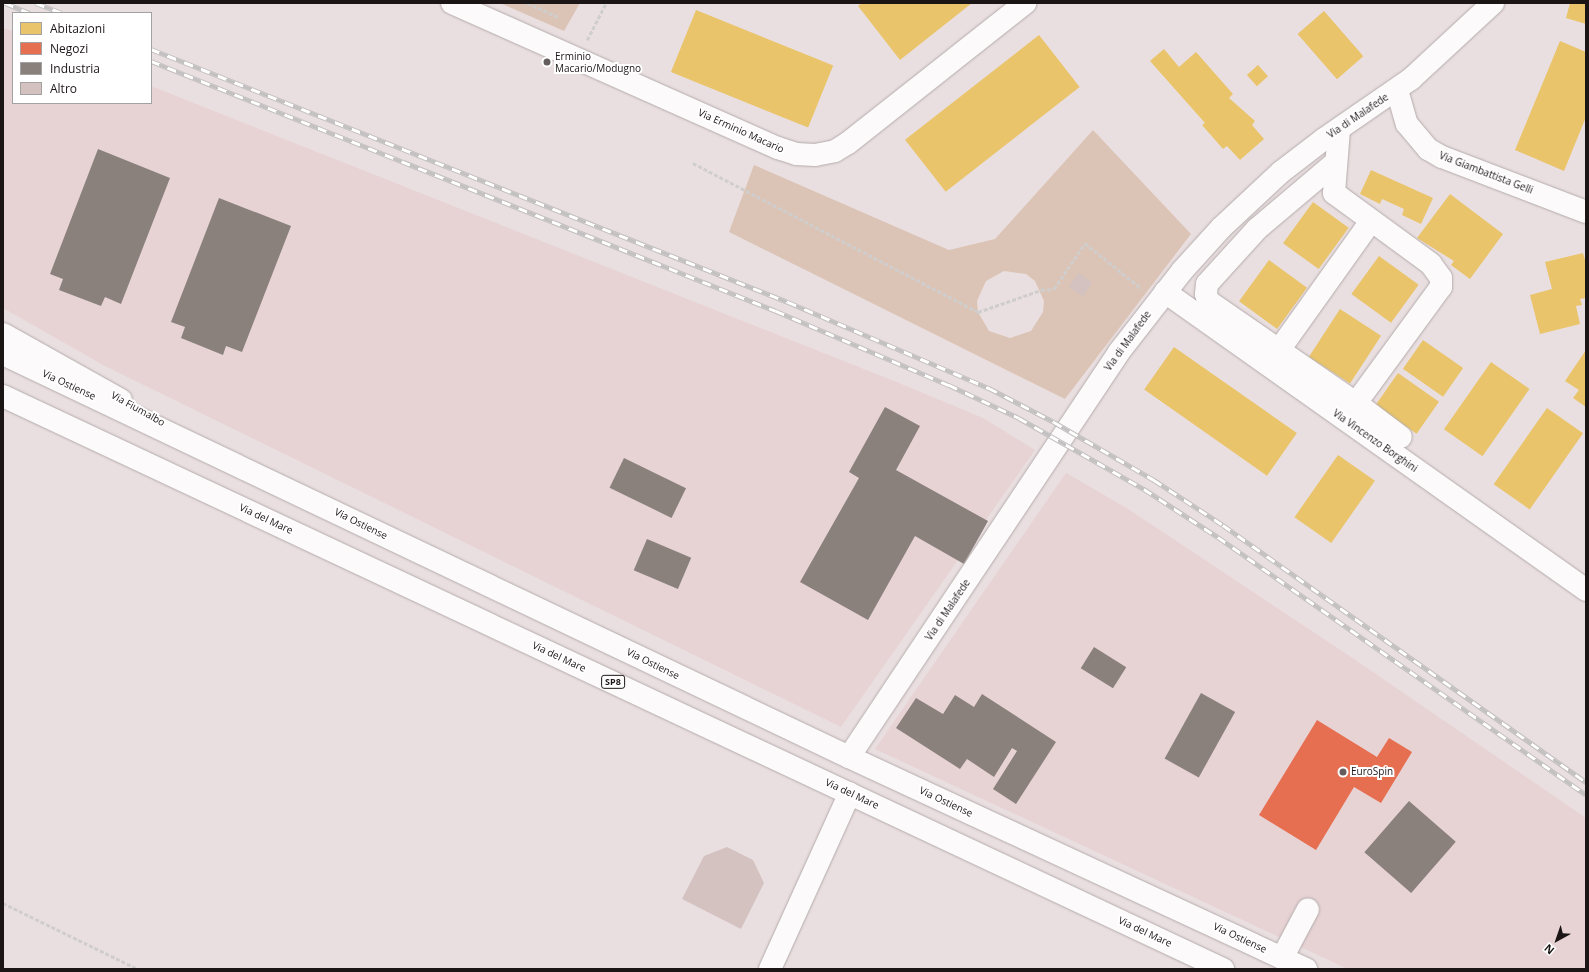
<!DOCTYPE html>
<html>
<head>
<meta charset="utf-8">
<style>
	body { margin:0 }
	#map { position:relative; width:1589px; height:972px; overflow:hidden; background:#eadfe0; font-family:"Open Sans",sans-serif }
	div>[style] { position:absolute }
	[style*='--x'] { left:calc(var(--x)*1px); top:calc(var(--y)*1px); width:calc(var(--w)*1px); rotate:calc(var(--a)*1deg) }
	.built>* { inset:0; background:#e7d2d4 }
	.green>* { inset:0; background:#dbc4b5 }
	.homes>* { inset:0; background:#e9c46a; transform-origin:0 0 }
	.shops>* { inset:0; background:#e76f51 }
	.industry>* { inset:0; background:#8a817c; transform-origin:0 0 }
	.building>* { inset:0; background:#d3c2c0; transform-origin:0 0 }
	.path>* { height:2.5px; margin-top:-1.25px; transform-origin:0; background:repeating-linear-gradient(90deg,#d0cdcd 0 4px,transparent 0 6px) }
	.roads { filter:drop-shadow(0 0 1px #b3abab) drop-shadow(0 0 1px #b3abab) }
	.minor>* { height:22px; margin:-11px; padding:0 11px; transform-origin:11px; border-radius:11px; background:#fcfafa }
	.major>* { height:22px; margin:-11px; padding:0 11px; transform-origin:11px; border-radius:11px; background:#fcfafa }
	.rail>* { height:4.5px; margin-top:-2.25px; transform-origin:0; background:repeating-linear-gradient(90deg,#fff 0 9px,#c3c0c1 0 18px); box-sizing:border-box; border-block:1px solid #c3c0c1 }
	.dots>* { width:11px; height:11px; translate:-50% -50%; box-sizing:border-box; border:2px solid #fff; border-radius:50% }
	span { translate:-50% -50%; white-space:nowrap; text-align:center; line-height:1.15; -webkit-text-stroke:4px #fff; paint-order:stroke }
	.shield-label span { padding:1px 3px; background:#fff; border:1px solid; border-radius:3px; -webkit-text-stroke-width:0 }
	.shield-label { font-size:9px; color:#1c1516; font-weight:700 }
	.poi-label { font-size:10px; color:#1c1516 }
	.left { translate:0 -50%; text-align:left }
	.street-label { font-size:10px; color:#1c1516 }
	.frame { position:absolute; inset:0; border:4px solid #1c1516; pointer-events:none }
	.legend { position:absolute; left:12px; top:12px; width:140px; height:92px; box-sizing:border-box; background:#fff; border:1px solid #a4a1a2; margin:0; padding:5px 7px; list-style:none; font-size:12px; color:#1c1516 }
	.legend li { display:flex; align-items:center; gap:8px; height:20px }
	.legend b { width:20px; border:1px solid #a4a1a2 }
	.north { position:absolute; left:1537px; top:920px; width:40px; height:40px; -webkit-text-stroke:3px #fff; paint-order:stroke; rotate:220deg; font-size:11px; font-weight:700; line-height:16px; text-align:center; color:#1c1516 }
	.north::after { content:''; display:block; margin:auto; width:14px; height:18px; background:#1c1516; clip-path:polygon(50% 0,100% 100%,50% 72%,0 100%) }
</style>
</head>
<body>
<div id="map">
	<div class="built">
		<i style="clip-path:polygon(3px 28px,13px 31px,13px 103px,151px 103px,151px 86px,899px 383px,983px 418px,1035px 450px,841px 727px,103px 365px,3px 308px)"></i>
		<i style="clip-path:polygon(1066px 473px,1125px 507px,1351px 657px,1586px 818px,1586px 969px,1348px 969px,875px 749px)"></i>
	</div>
	<div class="green">
		<i style="clip-path:polygon(500px 3px,580px 3px,564px 31px)"></i>
		<i style="clip-path:polygon(evenodd,1093px 130px,1191px 234px,1065px 399px,729px 232px,754px 165px,949px 250px,995px 239px,1093px 130px,1004px 271px,1026px 274px,1035px 281px,1044px 301px,1043px 312px,1031px 331px,1010px 338px,989px 331px,978px 312px,977px 301px,986px 281px,1004px 271px)"></i>
	</div>
	<div class="homes">
		<i style="clip-path:polygon(862px 3px,972px 3px,900px 60px,858px 6px)"></i>
		<i style="clip-path:polygon(1570px 3px,1586px 3px,1586px 24px,1566px 18px)"></i>
		<i style="left:696px;top:10px;width:148px;height:67px;rotate:22deg"></i>
		<i style="left:1324px;top:11px;width:60px;height:35px;rotate:49deg"></i>
		<i style="left:1039px;top:35px;width:66px;height:170px;rotate:52deg"></i>
		<i style="clip-path:polygon(1560px 41px,1586px 52px,1586px 117px,1564px 171px,1515px 150px)"></i>
		<i style="clip-path:polygon(1164px 49px,1179px 67px,1196px 52px,1233px 94px,1229px 98px,1255px 121px,1252px 125px,1264px 139px,1240px 160px,1227px 146px,1223px 149px,1202px 125px,1205px 123px,1150px 61px)"></i>
		<i style="left:1258px;top:65px;width:15px;height:15px;rotate:48deg"></i>
		<i style="clip-path:polygon(1371px 170px,1433px 198px,1421px 224px,1402px 215px,1404px 209px,1382px 199px,1380px 204px,1360px 194px)"></i>
		<i style="clip-path:polygon(1450px 194px,1503px 234px,1470px 279px,1451px 265px,1454px 261px,1417px 238px)"></i>
		<i style="left:1313px;top:202px;width:44px;height:51px;rotate:36deg"></i>
		<i style="clip-path:polygon(1583px 253px,1586px 263px,1586px 298px,1580px 299px,1582px 305px,1576px 306px,1580px 324px,1540px 334px,1530px 295px,1552px 289px,1545px 262px)"></i>
		<i style="left:1379px;top:256px;width:49px;height:47px;rotate:36deg"></i>
		<i style="left:1269px;top:260px;width:47px;height:51px;rotate:36deg"></i>
		<i style="left:1340px;top:309px;width:49px;height:57px;rotate:33deg"></i>
		<i style="left:1423px;top:340px;width:49px;height:35px;rotate:35deg"></i>
		<i style="left:1174px;top:347px;width:150px;height:52px;rotate:35deg"></i>
		<i style="clip-path:polygon(1586px 350px,1586px 407px,1573px 398px,1579px 390px,1565px 381px)"></i>
		<i style="left:1491px;top:362px;width:47px;height:82px;rotate:35deg"></i>
		<i style="left:1398px;top:373px;width:50px;height:39px;rotate:35deg"></i>
		<i style="left:1547px;top:408px;width:44px;height:93px;rotate:35deg"></i>
		<i style="left:1338px;top:455px;width:45px;height:76px;rotate:35deg"></i>
	</div>
	<div class="shops">
		<i style="clip-path:polygon(1317px 720px,1377px 757px,1389px 738px,1412px 752px,1381px 803px,1354px 787px,1316px 850px,1259px 815px)"></i>
	</div>
	<div class="industry">
		<i style="clip-path:polygon(98px 149px,170px 178px,121px 304px,105px 297px,101px 306px,59px 290px,63px 279px,50px 274px)"></i>
		<i style="clip-path:polygon(219px 198px,291px 226px,242px 352px,226px 346px,223px 355px,181px 338px,185px 327px,171px 322px)"></i>
		<i style="clip-path:polygon(885px 407px,920px 426px,896px 470px,988px 521px,964px 564px,915px 536px,868px 620px,800px 582px,859px 478px,849px 472px)"></i>
		<i style="left:624px;top:458px;width:69px;height:33px;rotate:26deg"></i>
		<i style="left:647px;top:539px;width:48px;height:34px;rotate:23deg"></i>
		<i style="left:1094px;top:647px;width:38px;height:25px;rotate:32deg"></i>
		<i style="left:1201px;top:693px;width:39px;height:75px;rotate:29deg"></i>
		<i style="clip-path:polygon(982px 694px,1056px 742px,1016px 804px,993px 789px,1017px 751px,1012px 748px,994px 777px,967px 759px,960px 769px,896px 728px,916px 698px,943px 714px,955px 695px,974px 707px)"></i>
		<i style="left:1409px;top:801px;width:62px;height:68px;rotate:41deg"></i>
	</div>
	<div class="building">
		<i style="left:1078px;top:273px;width:17px;height:17px;rotate:33deg"></i>
		<i style="clip-path:polygon(727px 847px,753px 860px,764px 883px,741px 929px,682px 899px,704px 856px)"></i>
	</div>
	<div class="path">
		<i style="--x:527;--y:3;--w:36;--a:24"></i>
		<i style="--x:587;--y:40;--w:42;--a:-62.8"></i>
		<i style="--x:693;--y:163;--w:322;--a:27.6"></i>
		<i style="--x:978;--y:312;--w:67;--a:-19.2"></i>
		<i style="--x:1041;--y:290;--w:13;--a:-4"></i>
		<i style="--x:1054;--y:289;--w:55;--a:-56"></i>
		<i style="--x:1085;--y:243;--w:73;--a:38.9"></i>
		<i style="--x:3;--y:903;--w:150;--a:26.1"></i>
	</div>
	<div class="roads">
		<div class="minor">
			<i style="--x:452;--y:3;--w:357;--a:24"></i>
			<i style="--x:778;--y:148;--w:19;--a:18"></i>
			<i style="--x:796;--y:154;--w:19;--a:3"></i>
			<i style="--x:815;--y:155;--w:20;--a:-11"></i>
			<i style="--x:835;--y:151;--w:15;--a:-32"></i>
			<i style="--x:848;--y:143;--w:226;--a:-38.3"></i>
			<i style="--x:1397;--y:90;--w:35;--a:74"></i>
			<i style="--x:1407;--y:124;--w:33;--a:50"></i>
			<i style="--x:1428;--y:149;--w:16;--a:30"></i>
			<i style="--x:1442;--y:157;--w:154;--a:20.9"></i>
			<i style="--x:1335;--y:163;--w:102;--a:139.8"></i>
			<i style="--x:1257;--y:229;--w:74;--a:132.3"></i>
			<i style="--x:1207;--y:284;--w:10;--a:96"></i>
			<i style="--x:1206;--y:294;--w:7;--a:74"></i>
			<i style="--x:1208;--y:301;--w:180;--a:34.6"></i>
			<i style="--x:1356;--y:403;--w:144;--a:-53.8"></i>
			<i style="--x:1441;--y:287;--w:9;--a:-90"></i>
			<i style="--x:1441;--y:278;--w:17;--a:-126"></i>
			<i style="--x:1431;--y:264;--w:120;--a:-143.8"></i>
			<i style="--x:1334;--y:193;--w:64;--a:-85.5"></i>
			<i style="--x:1165;--y:292;--w:516;--a:35.29"></i>
			<i style="--x:3;--y:334;--w:135;--a:29.2"></i>
			<i style="--x:1279;--y:350;--w:158;--a:-54.5"></i>
			<i style="--x:1356;--y:403;--w:56;--a:37.1"></i>
			<i style="--x:849;--y:757;--w:487;--a:-56.3"></i>
			<i style="--x:1119;--y:352;--w:103;--a:-52.1"></i>
			<i style="--x:1182;--y:271;--w:58;--a:-47.8"></i>
			<i style="--x:1221;--y:228;--w:82;--a:-43"></i>
			<i style="--x:1281;--y:172;--w:54;--a:-37.5"></i>
			<i style="--x:1324;--y:139;--w:106;--a:-34.6"></i>
			<i style="--x:1411;--y:79;--w:112;--a:-42.8"></i>
			<i style="--x:1282;--y:958;--w:55;--a:-62"></i>
			<i style="--x:770;--y:969;--w:193;--a:-65.6"></i>
		</div>
		<div class="major">
			<i style="--x:3;--y:354;--w:937;--a:25.47"></i>
			<i style="--x:849;--y:757;--w:504;--a:24.89"></i>
			<i style="--x:3;--y:396;--w:1348;--a:25.16"></i>
		</div>
	</div>
	<div class="rail">
		<i style="--x:5;--y:3;--w:27;--a:22"></i>
		<i style="--x:36;--y:3;--w:28;--a:21"></i>
		<i style="--x:151;--y:49;--w:685;--a:21.66"></i>
		<i style="--x:788;--y:302;--w:219;--a:23.2"></i>
		<i style="--x:989;--y:388;--w:73;--a:27.6"></i>
		<i style="--x:1054;--y:422;--w:116;--a:30.1"></i>
		<i style="--x:1154;--y:480;--w:82;--a:33.1"></i>
		<i style="--x:1223;--y:525;--w:445;--a:35.3"></i>
		<i style="--x:151;--y:61;--w:673;--a:21.8"></i>
		<i style="--x:776;--y:311;--w:188;--a:23.2"></i>
		<i style="--x:949;--y:385;--w:77;--a:25.2"></i>
		<i style="--x:1019;--y:418;--w:144;--a:29.6"></i>
		<i style="--x:1144;--y:489;--w:88;--a:33"></i>
		<i style="--x:1218;--y:537;--w:449;--a:35"></i>
	</div>
	<div class="dots">
		<i style="left:547px;top:62px;background:#645c5d"></i>
		<i style="left:1343px;top:772px;background:#645c5d"></i>
	</div>
	<div class="shield-label">
		<span style="left:613px;top:682px">SP8</span>
	</div>
	<div class="poi-label">
		<span class="left" style="left:555px;top:62px">Erminio<br>Macario/Modugno</span>
		<span class="left" style="left:1351px;top:772px">EuroSpin</span>
	</div>
	<div class="street-label">
		<span style="left:1358px;top:116px;rotate:-34deg">Via di Malafede</span>
		<span style="left:741px;top:131px;rotate:24deg">Via Erminio Macario</span>
		<span style="left:1486px;top:173px;rotate:21deg">Via Giambattista Gelli</span>
		<span style="left:1128px;top:341px;rotate:-54deg">Via di Malafede</span>
		<span style="left:69px;top:385px;rotate:25deg">Via Ostiense</span>
		<span style="left:138px;top:409px;rotate:29deg">Via Fiumalbo</span>
		<span style="left:1375px;top:441px;rotate:35deg">Via Vincenzo Borghini</span>
		<span style="left:266px;top:519px;rotate:25deg">Via del Mare</span>
		<span style="left:361px;top:524px;rotate:26deg">Via Ostiense</span>
		<span style="left:948px;top:610px;rotate:-56deg">Via di Malafede</span>
		<span style="left:559px;top:657px;rotate:25deg">Via del Mare</span>
		<span style="left:653px;top:664px;rotate:26deg">Via Ostiense</span>
		<span style="left:852px;top:794px;rotate:25deg">Via del Mare</span>
		<span style="left:946px;top:802px;rotate:25deg">Via Ostiense</span>
		<span style="left:1145px;top:932px;rotate:25deg">Via del Mare</span>
		<span style="left:1240px;top:938px;rotate:25deg">Via Ostiense</span>
	</div>
	<div class="frame"></div>
	<ul class="legend">
	<li><b style="height:11px;background:#e9c46a"></b>Abitazioni</li>
	<li><b style="height:11px;background:#e76f51"></b>Negozi</li>
	<li><b style="height:11px;background:#8a817c"></b>Industria</li>
	<li><b style="height:11px;background:#d3c2c0"></b>Altro</li>
	</ul>
	<div class="north">N</div>
</div>
</body>
</html>
